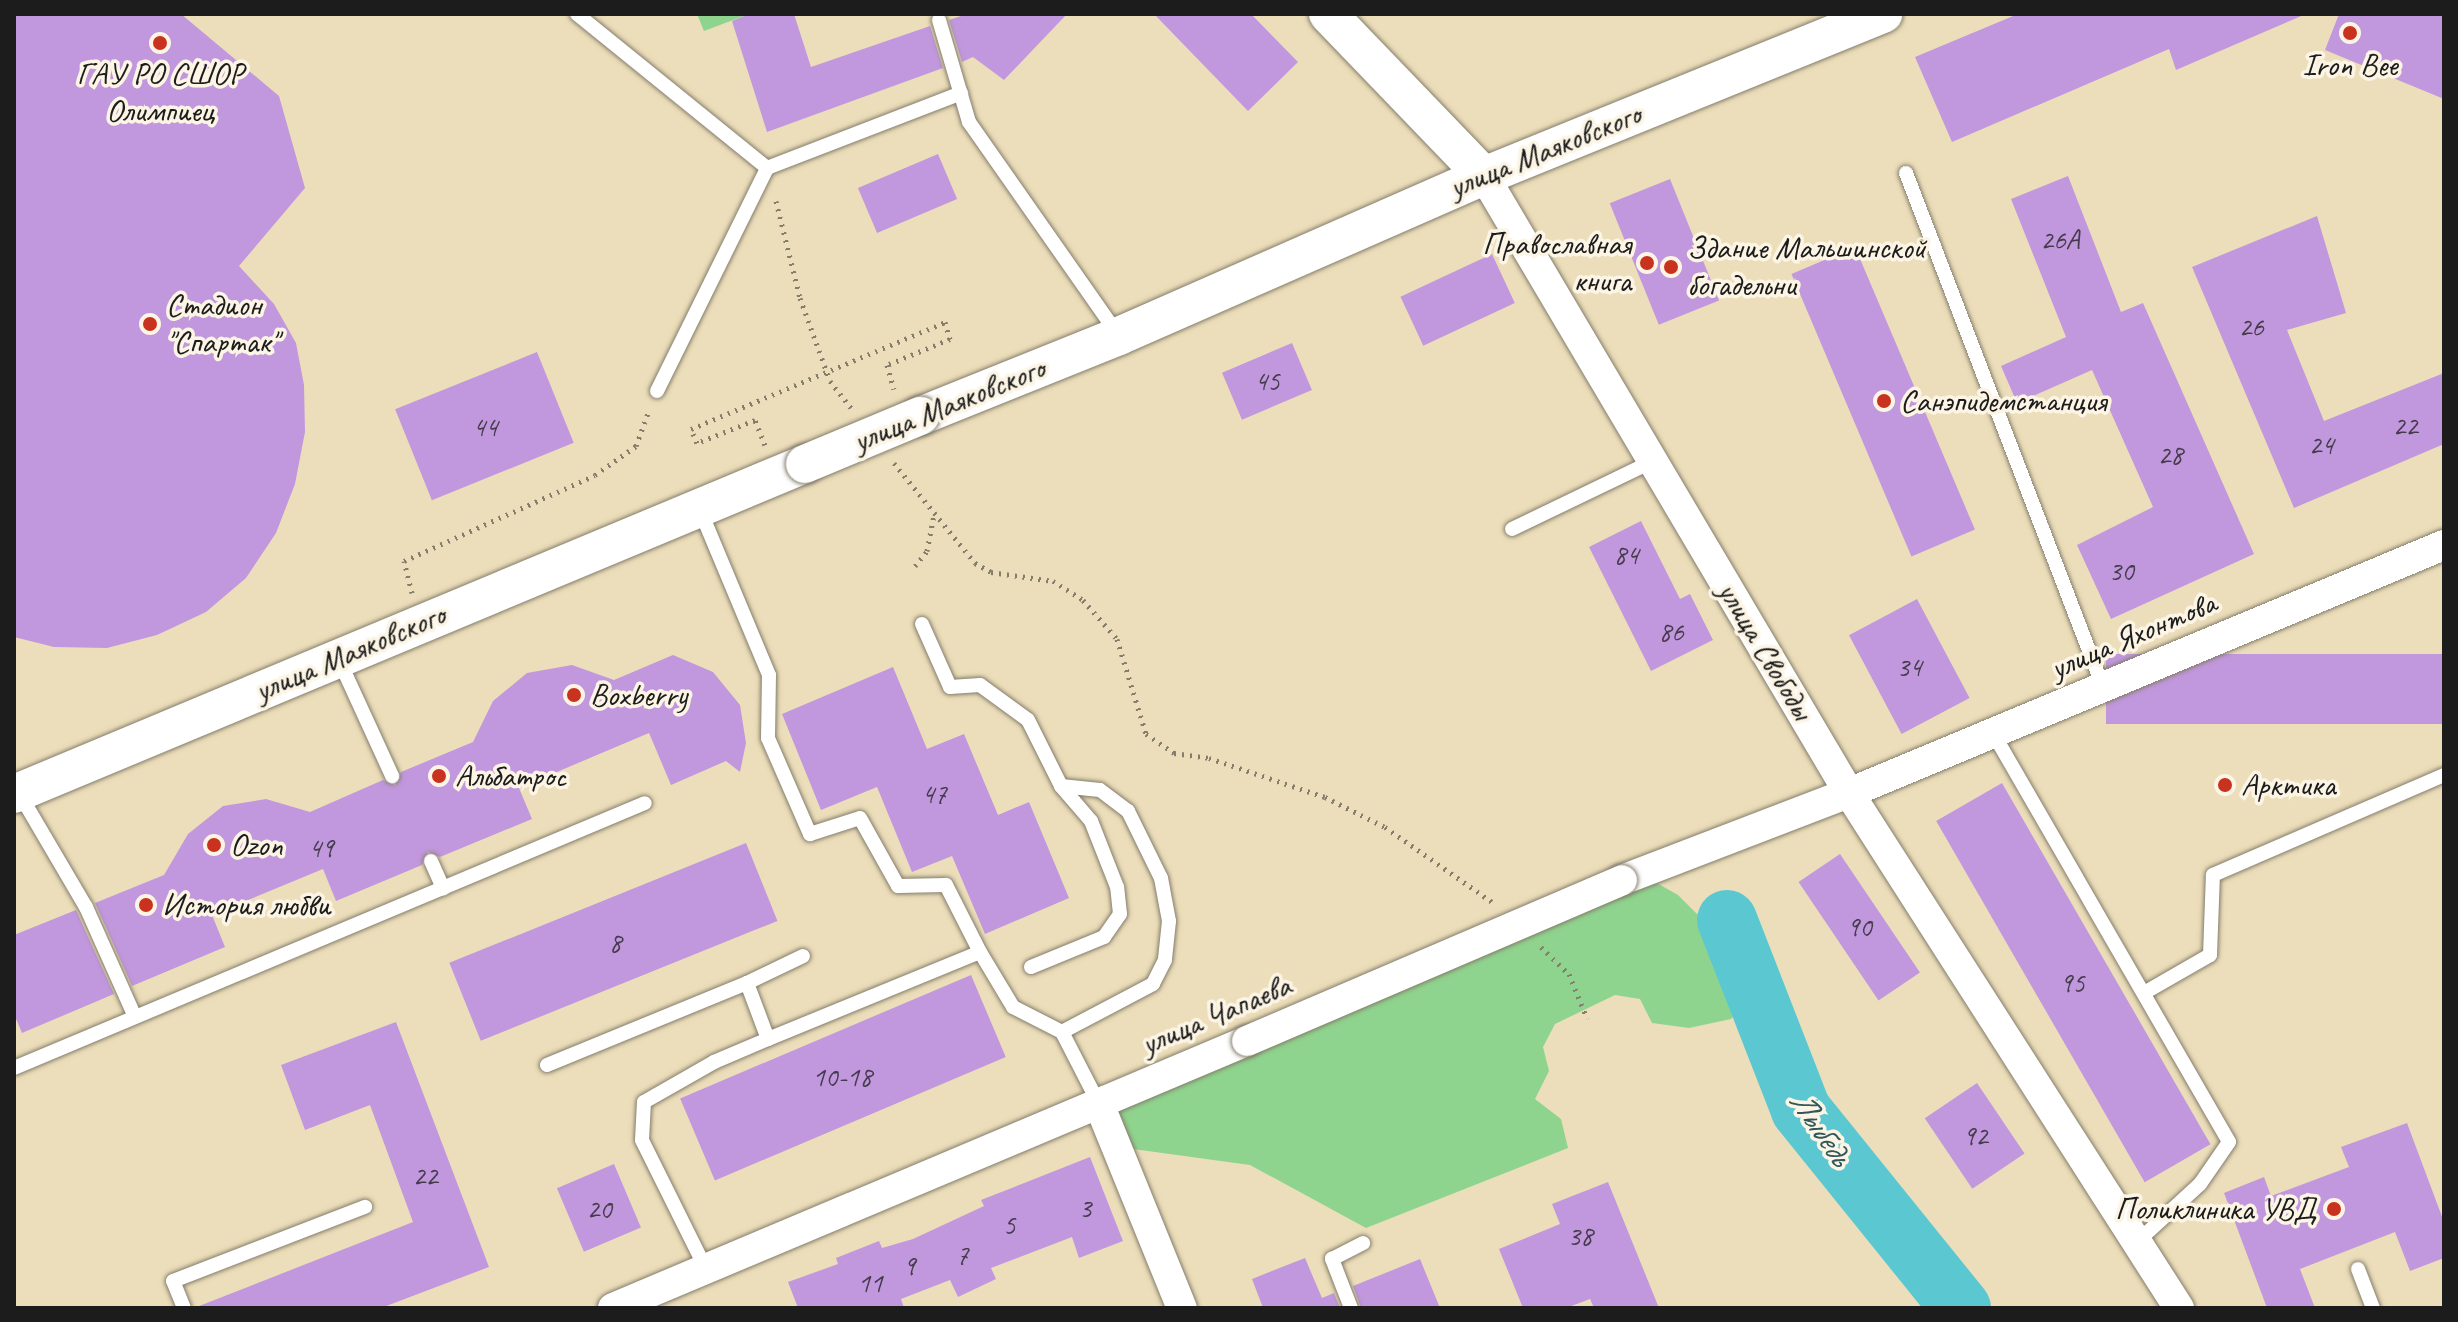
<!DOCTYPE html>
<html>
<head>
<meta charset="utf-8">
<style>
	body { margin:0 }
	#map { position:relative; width:2458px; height:1322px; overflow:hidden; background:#ecdeba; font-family:Caveat,sans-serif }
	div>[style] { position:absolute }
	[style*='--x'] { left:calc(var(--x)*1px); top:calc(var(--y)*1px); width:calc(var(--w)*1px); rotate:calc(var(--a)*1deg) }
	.green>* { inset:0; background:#8fd48e }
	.river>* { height:60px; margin:-30px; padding:0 30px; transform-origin:30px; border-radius:30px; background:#5bc8d1 }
	.building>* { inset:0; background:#c198dd; transform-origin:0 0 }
	.path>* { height:5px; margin-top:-2.5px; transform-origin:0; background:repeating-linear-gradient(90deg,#847d6b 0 2px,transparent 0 8px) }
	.roads { filter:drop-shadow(0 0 2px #847d6b) drop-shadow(0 0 2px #847d6b) }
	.service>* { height:14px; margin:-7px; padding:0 7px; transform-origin:7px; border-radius:7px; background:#fff }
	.minor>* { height:30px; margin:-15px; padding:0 15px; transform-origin:15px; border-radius:15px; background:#fff }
	.tertiary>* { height:38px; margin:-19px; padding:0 19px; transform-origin:19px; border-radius:19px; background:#fff }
	.bridges { filter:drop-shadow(0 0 2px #847d6b) drop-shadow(0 0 2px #847d6b) }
	.minor-bridge>* { height:30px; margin:-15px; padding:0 15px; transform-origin:15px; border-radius:15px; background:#fff }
	.tertiary-bridge>* { height:38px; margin:-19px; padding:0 19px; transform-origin:19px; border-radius:19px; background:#fff }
	.dots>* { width:22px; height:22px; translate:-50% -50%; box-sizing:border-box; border:4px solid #fcf5e5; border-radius:50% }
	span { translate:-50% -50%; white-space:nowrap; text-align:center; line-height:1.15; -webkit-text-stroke:7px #fcf5e5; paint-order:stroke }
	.number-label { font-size:28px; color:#453b4c }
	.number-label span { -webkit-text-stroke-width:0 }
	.poi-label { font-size:32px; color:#1c1c1c }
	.right { translate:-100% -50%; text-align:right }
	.left { translate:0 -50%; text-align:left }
	.street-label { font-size:32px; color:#1c1c1c }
	.water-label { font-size:34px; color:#32585b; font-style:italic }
	.frame { position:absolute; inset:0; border:16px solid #1c1c1c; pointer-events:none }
</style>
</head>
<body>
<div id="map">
	<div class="green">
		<i style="clip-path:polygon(697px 14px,749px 14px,704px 31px)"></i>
		<i style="clip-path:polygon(1655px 882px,1678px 895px,1713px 930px,1732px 963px,1744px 1003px,1731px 1019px,1689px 1028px,1652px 1023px,1640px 999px,1615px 995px,1555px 1024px,1543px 1047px,1549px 1071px,1535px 1099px,1561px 1119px,1568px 1148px,1366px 1228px,1250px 1165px,1133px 1149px,1112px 1108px,1612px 894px)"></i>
	</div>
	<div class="river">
		<i style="--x:1727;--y:920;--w:204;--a:68.7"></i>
		<i style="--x:1801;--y:1110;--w:255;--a:51.1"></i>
	</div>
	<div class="building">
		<i style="clip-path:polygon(14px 14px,181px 14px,279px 96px,305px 188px,239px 266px,274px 304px,296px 343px,304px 385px,305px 432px,295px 484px,276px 533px,246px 578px,206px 612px,157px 635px,107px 648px,54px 647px,14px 637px)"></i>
		<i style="clip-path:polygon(749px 14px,794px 14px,811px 67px,930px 26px,943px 68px,767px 132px,732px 21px)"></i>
		<i style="clip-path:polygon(967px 14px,1067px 14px,1004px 80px,973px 57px,962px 62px,949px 20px)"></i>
		<i style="clip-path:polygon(1154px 14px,1251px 14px,1298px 62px,1248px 111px)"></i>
		<i style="clip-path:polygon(2018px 14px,2306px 14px,2176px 70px,2169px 49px,1952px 142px,1915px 57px)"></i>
		<i style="clip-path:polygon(2339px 14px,2444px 14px,2444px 99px,2325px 50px)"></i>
		<i style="left:938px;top:154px;width:49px;height:87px;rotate:67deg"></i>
		<i style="clip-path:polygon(2068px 176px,2121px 312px,2143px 303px,2254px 554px,2111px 619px,2077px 545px,2153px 507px,2092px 370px,2017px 403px,2001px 366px,2066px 337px,2011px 199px)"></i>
		<i style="left:1670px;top:179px;width:131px;height:65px;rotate:68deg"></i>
		<i style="clip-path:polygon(2317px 216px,2346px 313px,2287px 330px,2324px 421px,2444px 373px,2444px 444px,2294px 508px,2192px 267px)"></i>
		<i style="left:1855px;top:247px;width:307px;height:69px;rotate:67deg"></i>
		<i style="left:1492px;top:254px;width:54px;height:101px;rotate:65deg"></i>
		<i style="left:1292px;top:343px;width:51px;height:76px;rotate:67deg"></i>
		<i style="left:537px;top:352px;width:98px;height:153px;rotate:68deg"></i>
		<i style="clip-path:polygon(1641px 521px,1680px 599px,1690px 594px,1713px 640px,1651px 671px,1589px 547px)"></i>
		<i style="left:1917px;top:599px;width:112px;height:77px;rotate:62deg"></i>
		<i style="left:2444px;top:654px;width:70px;height:338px;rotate:90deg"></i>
		<i style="clip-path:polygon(673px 655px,713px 672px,740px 705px,746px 743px,740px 772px,726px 761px,671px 785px,649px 733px,519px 788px,532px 819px,440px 857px,428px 852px,422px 865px,336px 901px,323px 869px,212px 915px,225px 947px,132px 986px,95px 903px,164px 875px,188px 834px,223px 806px,266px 799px,310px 812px,383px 780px,395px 785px,401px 772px,473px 742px,493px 701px,527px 673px,572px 665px,614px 680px)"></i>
		<i style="clip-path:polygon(893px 667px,927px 749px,964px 734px,998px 815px,1029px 802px,1069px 898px,985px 934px,952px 856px,912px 872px,877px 787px,821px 810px,782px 714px)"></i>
		<i style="left:2002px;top:783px;width:417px;height:76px;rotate:60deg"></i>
		<i style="left:746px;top:843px;width:84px;height:320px;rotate:68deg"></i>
		<i style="left:1840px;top:854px;width:143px;height:50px;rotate:56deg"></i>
		<i style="clip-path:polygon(76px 910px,114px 994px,22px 1033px,14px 1014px,14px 935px)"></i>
		<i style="left:971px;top:975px;width:89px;height:316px;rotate:67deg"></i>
		<i style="clip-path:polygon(396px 1022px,489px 1267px,381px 1308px,194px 1308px,413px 1222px,370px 1105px,305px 1130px,281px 1065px)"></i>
		<i style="left:1977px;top:1083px;width:85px;height:63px;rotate:56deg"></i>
		<i style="clip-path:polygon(2407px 1123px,2444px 1222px,2444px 1258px,2410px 1271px,2395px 1232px,2300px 1269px,2315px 1308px,2267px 1308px,2224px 1193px,2264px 1177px,2271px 1196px,2349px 1167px,2341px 1147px)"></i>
		<i style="clip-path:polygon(1090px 1157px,1123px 1241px,1079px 1258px,1072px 1237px,991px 1268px,996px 1279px,958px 1297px,950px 1280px,901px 1299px,904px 1308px,798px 1308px,788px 1282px,838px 1264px,836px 1258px,879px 1241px,882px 1248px,913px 1239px,984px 1206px,981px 1200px)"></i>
		<i style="left:614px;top:1164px;width:69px;height:62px;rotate:67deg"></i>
		<i style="clip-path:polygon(1608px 1182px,1659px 1308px,1594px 1308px,1590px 1299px,1566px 1308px,1523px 1308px,1499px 1249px,1560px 1224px,1552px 1204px)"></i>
		<i style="clip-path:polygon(1305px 1258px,1322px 1298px,1334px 1293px,1340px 1308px,1263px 1308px,1252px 1279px)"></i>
		<i style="clip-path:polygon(1420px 1259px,1440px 1308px,1361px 1308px,1353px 1286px)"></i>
	</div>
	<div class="path">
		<i style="--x:776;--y:201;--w:100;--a:76.1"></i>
		<i style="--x:800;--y:298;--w:88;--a:70.1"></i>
		<i style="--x:830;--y:381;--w:34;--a:52"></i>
		<i style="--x:765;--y:445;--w:27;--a:-112"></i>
		<i style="--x:755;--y:420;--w:62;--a:158.4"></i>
		<i style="--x:697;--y:443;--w:15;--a:-113"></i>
		<i style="--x:691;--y:429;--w:276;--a:-22.8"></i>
		<i style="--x:945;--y:322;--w:18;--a:74"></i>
		<i style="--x:950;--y:339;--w:68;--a:157.6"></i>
		<i style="--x:887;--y:365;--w:25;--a:74"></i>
		<i style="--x:894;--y:463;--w:129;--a:51"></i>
		<i style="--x:975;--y:563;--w:18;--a:29"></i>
		<i style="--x:991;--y:572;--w:63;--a:8.3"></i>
		<i style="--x:1053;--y:581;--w:36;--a:32"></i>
		<i style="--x:1083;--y:600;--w:52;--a:48.9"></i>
		<i style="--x:1117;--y:639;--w:99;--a:73"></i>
		<i style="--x:1146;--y:734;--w:34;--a:34"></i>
		<i style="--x:1174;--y:753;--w:35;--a:8"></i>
		<i style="--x:1209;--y:758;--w:122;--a:18.6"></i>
		<i style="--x:1325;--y:797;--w:67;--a:26.6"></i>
		<i style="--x:1385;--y:827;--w:131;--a:35"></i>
		<i style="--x:915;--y:566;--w:19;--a:-51"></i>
		<i style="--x:927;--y:551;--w:38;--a:-79"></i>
		<i style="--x:412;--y:593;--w:33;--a:-104"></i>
		<i style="--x:404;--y:561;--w:209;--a:-24.2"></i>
		<i style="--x:595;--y:475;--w:50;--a:-35.3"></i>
		<i style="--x:636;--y:446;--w:37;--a:-70"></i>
		<i style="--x:1541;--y:947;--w:39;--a:44"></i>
		<i style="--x:1569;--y:974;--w:48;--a:67.8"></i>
	</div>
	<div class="roads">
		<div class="service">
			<i style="--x:577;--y:14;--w:245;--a:39"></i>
			<i style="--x:939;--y:20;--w:106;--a:73.6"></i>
			<i style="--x:969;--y:122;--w:258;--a:55"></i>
			<i style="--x:1906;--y:173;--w:550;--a:69.03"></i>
			<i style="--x:657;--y:391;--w:249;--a:-63.7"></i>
			<i style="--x:767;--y:168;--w:208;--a:-21.1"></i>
			<i style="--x:700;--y:510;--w:179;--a:67.3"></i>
			<i style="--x:769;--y:675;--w:63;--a:90.9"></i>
			<i style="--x:768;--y:738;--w:105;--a:66.4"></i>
			<i style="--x:810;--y:834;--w:52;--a:-17.7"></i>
			<i style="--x:860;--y:818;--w:78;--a:60.8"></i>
			<i style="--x:898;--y:886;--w:48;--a:-1.2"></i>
			<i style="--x:946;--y:885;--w:75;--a:63.1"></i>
			<i style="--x:1512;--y:529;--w:157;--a:-25.7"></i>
			<i style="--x:922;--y:624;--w:69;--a:66"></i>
			<i style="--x:950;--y:687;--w:30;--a:-4"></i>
			<i style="--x:980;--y:685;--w:59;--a:36.1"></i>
			<i style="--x:1028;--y:720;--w:74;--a:63.4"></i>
			<i style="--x:1061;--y:786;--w:39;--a:6"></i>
			<i style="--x:1100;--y:790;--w:35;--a:37"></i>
			<i style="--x:1128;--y:811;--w:75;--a:63.8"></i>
			<i style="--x:1161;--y:878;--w:44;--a:79.5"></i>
			<i style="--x:1169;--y:921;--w:39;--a:96"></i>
			<i style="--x:1165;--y:960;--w:27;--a:117"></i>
			<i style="--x:1153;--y:984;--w:103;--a:152.2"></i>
			<i style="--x:339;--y:660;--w:128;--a:65.4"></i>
			<i style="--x:1993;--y:733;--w:472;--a:60"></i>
			<i style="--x:2229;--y:1142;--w:51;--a:124.6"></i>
			<i style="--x:2200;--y:1184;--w:86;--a:137.4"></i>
			<i style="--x:19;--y:793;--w:132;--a:59.6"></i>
			<i style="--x:86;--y:907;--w:120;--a:66"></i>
			<i style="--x:431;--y:861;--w:30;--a:66"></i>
			<i style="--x:1031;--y:967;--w:79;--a:-22.3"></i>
			<i style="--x:1104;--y:937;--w:28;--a:-55"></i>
			<i style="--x:1120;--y:914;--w:27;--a:-96"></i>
			<i style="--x:1117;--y:887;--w:71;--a:-111.5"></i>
			<i style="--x:1091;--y:821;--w:46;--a:-130.6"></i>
			<i style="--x:2144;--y:993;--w:76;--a:-29.9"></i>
			<i style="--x:2210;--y:955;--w:80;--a:-87.9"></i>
			<i style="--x:2213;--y:875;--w:252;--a:-23.4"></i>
			<i style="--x:768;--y:1039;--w:60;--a:-110.6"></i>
			<i style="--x:747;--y:983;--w:62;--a:-25.7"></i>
			<i style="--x:547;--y:1065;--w:216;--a:-22.3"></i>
			<i style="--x:14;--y:1068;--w:684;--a:-22.78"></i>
			<i style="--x:706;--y:1269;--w:144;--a:-116.4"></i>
			<i style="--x:642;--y:1140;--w:38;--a:-87"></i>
			<i style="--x:644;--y:1102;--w:81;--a:-29.7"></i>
			<i style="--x:714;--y:1062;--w:59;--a:-23.1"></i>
			<i style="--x:768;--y:1039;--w:229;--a:-22.3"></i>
			<i style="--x:980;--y:952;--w:64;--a:59"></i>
			<i style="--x:1013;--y:1007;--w:55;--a:27"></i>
			<i style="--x:1062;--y:1032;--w:81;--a:62.8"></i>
			<i style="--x:2358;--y:1269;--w:42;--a:69"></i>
			<i style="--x:184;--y:1308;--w:29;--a:-112"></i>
			<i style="--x:173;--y:1281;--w:206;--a:-21.1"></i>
			<i style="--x:1351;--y:1308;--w:53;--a:-111.2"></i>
			<i style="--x:1332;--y:1259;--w:35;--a:-27"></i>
		</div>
		<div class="minor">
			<i style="--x:1484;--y:176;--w:717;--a:59.39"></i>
			<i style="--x:1849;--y:793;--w:612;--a:57.35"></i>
			<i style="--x:1622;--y:880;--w:243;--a:-21"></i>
			<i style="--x:1849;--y:793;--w:645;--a:-22.63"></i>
			<i style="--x:1099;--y:1104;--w:220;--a:67.9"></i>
			<i style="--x:613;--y:1308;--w:688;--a:-22.84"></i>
		</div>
		<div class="tertiary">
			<i style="--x:1328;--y:14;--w:225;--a:46.1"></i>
			<i style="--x:920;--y:416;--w:214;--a:-21.9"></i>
			<i style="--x:1119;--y:336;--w:399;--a:-23.7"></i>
			<i style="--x:1484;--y:176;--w:431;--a:-22.1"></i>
			<i style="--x:14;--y:794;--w:857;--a:-22.65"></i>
		</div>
	</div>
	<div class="bridges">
		<div class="minor-bridge">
			<i style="--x:1247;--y:1041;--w:408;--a:-23.2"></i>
		</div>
		<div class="tertiary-bridge">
			<i style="--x:805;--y:464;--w:125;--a:-22.7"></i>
		</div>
	</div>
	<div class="dots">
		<i style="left:2350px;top:33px;background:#c8321e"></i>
		<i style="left:160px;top:43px;background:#c8321e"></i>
		<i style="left:1647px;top:263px;background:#c8321e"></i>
		<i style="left:1671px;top:267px;background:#c8321e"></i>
		<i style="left:150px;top:324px;background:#c8321e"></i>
		<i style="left:1884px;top:401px;background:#c8321e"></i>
		<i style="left:574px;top:695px;background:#c8321e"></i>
		<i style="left:439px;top:776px;background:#c8321e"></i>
		<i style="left:2225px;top:785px;background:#c8321e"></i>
		<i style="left:214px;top:845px;background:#c8321e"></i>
		<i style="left:146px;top:905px;background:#c8321e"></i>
		<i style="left:2334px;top:1209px;background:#c8321e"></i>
	</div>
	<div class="number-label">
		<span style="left:2060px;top:240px">26А</span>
		<span style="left:2251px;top:327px">26</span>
		<span style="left:1267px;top:381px">45</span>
		<span style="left:2405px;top:426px">22</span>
		<span style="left:485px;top:427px">44</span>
		<span style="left:2321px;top:445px">24</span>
		<span style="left:2170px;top:455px">28</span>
		<span style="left:1626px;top:555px">84</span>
		<span style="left:2121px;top:571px">30</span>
		<span style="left:1671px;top:632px">86</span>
		<span style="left:1909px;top:667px">34</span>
		<span style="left:934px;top:794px">47</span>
		<span style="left:321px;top:848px">49</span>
		<span style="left:1859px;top:927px">90</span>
		<span style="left:615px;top:943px">8</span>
		<span style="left:2072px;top:983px">95</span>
		<span style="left:842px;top:1077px">10-18</span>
		<span style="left:1975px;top:1136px">92</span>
		<span style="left:425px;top:1176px">22</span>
		<span style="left:1085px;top:1208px">3</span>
		<span style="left:599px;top:1209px">20</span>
		<span style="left:1009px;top:1225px">5</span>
		<span style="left:1580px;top:1236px">38</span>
		<span style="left:962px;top:1255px">7</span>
		<span style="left:909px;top:1266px">9</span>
		<span style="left:870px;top:1283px">11</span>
	</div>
	<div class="poi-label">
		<span style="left:2350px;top:65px">Iron Bee</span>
		<span style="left:160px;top:93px">ГАУ РО СШОР<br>Олимпиец</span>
		<span class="right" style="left:1631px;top:263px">Православная<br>книга</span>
		<span class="left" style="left:1687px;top:267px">Здание Мальшинской<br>богадельни</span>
		<span class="left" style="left:166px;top:324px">Стадион<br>"Спартак"</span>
		<span class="left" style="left:1900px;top:401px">Санэпидемстанция</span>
		<span class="left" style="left:590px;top:695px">Boxberry</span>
		<span class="left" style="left:455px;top:776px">Альбатрос</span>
		<span class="left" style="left:2241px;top:785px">Арктика</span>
		<span class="left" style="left:230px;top:845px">Ozon</span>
		<span class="left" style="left:162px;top:905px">История любви</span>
		<span class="right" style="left:2316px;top:1209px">Поликлиника УВД</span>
	</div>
	<div class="street-label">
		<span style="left:1545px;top:151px;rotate:-22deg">улица Маяковского</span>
		<span style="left:949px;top:405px;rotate:-22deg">улица Маяковского</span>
		<span style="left:2133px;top:636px;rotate:-23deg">улица Яхонтова</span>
		<span style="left:1765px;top:651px;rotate:59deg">улица Свободы</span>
		<span style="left:350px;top:653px;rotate:-23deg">улица Маяковского</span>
		<span style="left:1216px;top:1015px;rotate:-23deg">улица Чапаева</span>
	</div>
	<div class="water-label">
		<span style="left:1821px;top:1127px;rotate:56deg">Лыбедь</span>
	</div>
	<div class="frame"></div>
</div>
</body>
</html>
